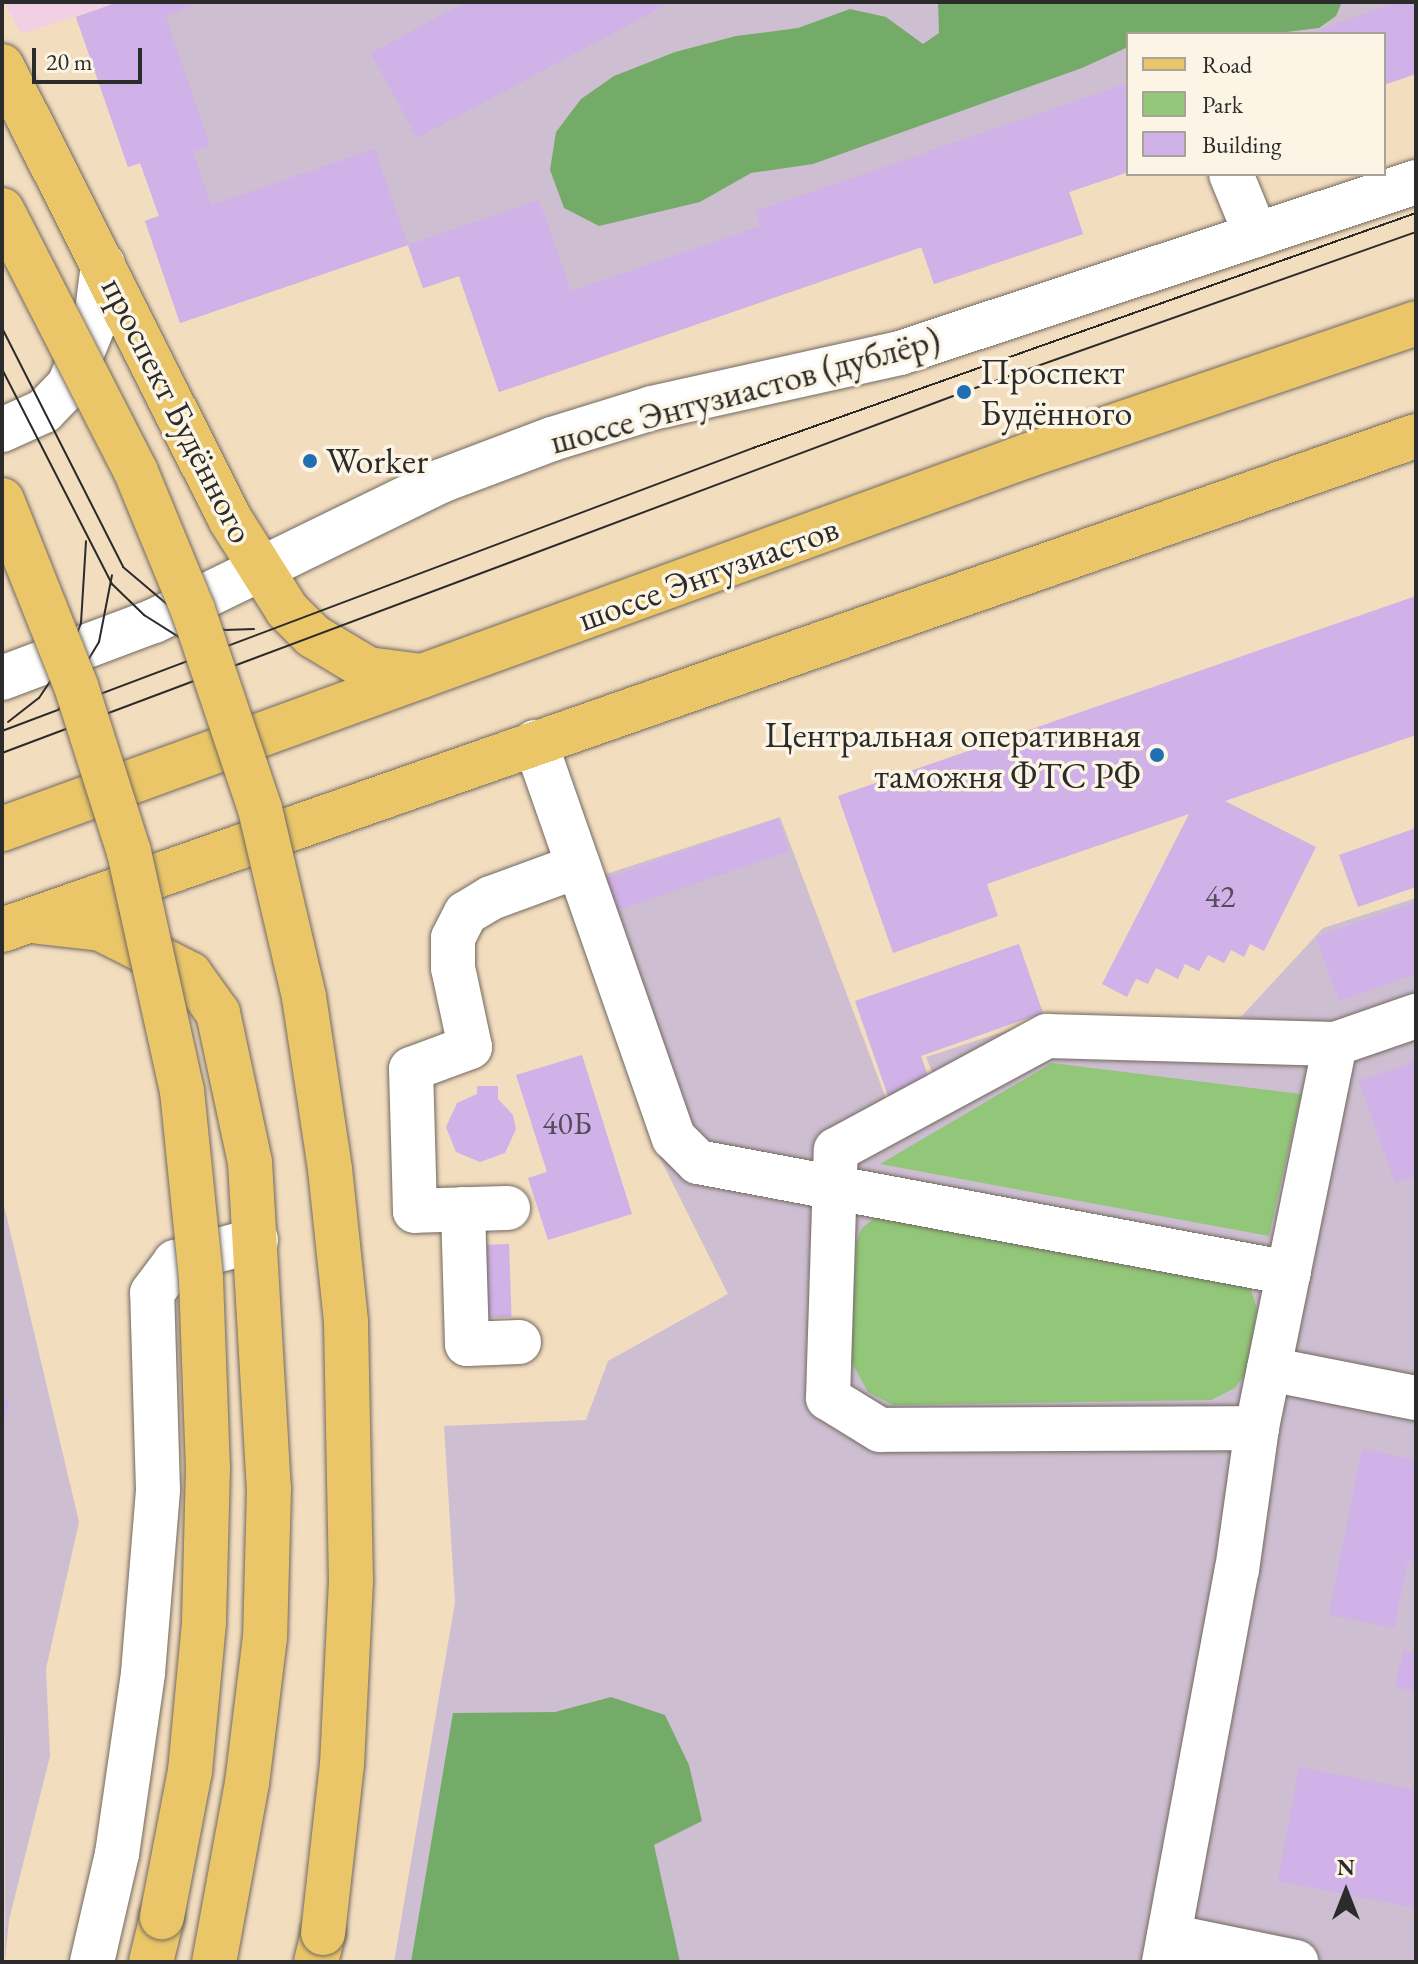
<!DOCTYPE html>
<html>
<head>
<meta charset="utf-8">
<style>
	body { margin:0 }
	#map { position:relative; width:1418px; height:1964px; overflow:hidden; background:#f3ddbf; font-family:"EB Garamond",serif }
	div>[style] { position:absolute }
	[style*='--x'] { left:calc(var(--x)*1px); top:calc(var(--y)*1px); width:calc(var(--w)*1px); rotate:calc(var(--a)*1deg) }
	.built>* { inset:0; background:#f1d0e3 }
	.industrial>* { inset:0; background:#cebed1 }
	.green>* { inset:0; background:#92c678 }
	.forest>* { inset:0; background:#75ab68 }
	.building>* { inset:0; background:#d0b1e8; transform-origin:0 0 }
	.roads { filter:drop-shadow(0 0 2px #71695f) drop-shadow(0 0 2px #71695f) }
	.minor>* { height:44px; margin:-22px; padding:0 22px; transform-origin:22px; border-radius:22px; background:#fff }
	.major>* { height:44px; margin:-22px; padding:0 22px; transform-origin:22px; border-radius:22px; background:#eac669 }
	.tram>* { height:2px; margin:-1px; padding:0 1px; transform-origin:1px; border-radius:1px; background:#2b2b2b }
	.bridges { filter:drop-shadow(0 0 2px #71695f) drop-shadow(0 0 2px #71695f) }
	.major-bridge>* { height:44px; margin:-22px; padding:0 22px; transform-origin:22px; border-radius:22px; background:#eac669 }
	.dots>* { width:22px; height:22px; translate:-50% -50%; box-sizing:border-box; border:4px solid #fcf5e5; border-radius:50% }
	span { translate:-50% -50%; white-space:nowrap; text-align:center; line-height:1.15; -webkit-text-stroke:7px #fcf5e5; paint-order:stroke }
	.number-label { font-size:32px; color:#544c5a }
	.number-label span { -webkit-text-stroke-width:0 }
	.poi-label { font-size:36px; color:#2b2b2b }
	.left { translate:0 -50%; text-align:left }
	.right { translate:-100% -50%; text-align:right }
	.street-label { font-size:36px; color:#2b2b2b }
	.frame { position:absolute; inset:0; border:4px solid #2b2b2b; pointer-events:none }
	.legend { position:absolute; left:1126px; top:32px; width:260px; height:144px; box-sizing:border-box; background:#fcf5e5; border:2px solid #a8a49b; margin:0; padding:10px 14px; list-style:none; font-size:24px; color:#2b2b2b }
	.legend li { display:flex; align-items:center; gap:16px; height:40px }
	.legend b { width:40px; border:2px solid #a8a49b }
	.north { position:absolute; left:1306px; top:1852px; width:80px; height:80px; -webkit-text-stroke:6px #fcf5e5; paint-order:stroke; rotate:0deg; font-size:22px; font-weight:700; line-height:32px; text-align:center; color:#2b2b2b }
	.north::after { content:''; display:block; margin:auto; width:28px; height:36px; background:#2b2b2b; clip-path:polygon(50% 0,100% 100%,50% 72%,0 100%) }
	.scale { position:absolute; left:32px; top:48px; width:110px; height:36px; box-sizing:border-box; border:4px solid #2b2b2b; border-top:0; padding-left:10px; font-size:24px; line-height:28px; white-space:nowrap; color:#2b2b2b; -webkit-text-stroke:6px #fcf5e5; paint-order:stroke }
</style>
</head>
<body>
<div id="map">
	<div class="built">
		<i style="clip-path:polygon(4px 2px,119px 2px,21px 34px)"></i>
	</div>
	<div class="industrial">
		<i style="clip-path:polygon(119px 2px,1416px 2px,1416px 74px,1384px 34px,1128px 34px,1128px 172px,1069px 192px,1083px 234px,934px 284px,921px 247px,499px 392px,459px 276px,423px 288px,408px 245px,180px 323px,145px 221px,159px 216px,141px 163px,128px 167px,76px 17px)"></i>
		<i style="clip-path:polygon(780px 817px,887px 1101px,936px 1081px,926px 1057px,1036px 1021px,1241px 1017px,1323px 928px,1416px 898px,1416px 1962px,394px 1962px,455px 1602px,444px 1426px,586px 1420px,608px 1361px,728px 1294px,652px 1142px,571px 913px,608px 900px,600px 876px)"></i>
		<i style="clip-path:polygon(2px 1197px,79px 1522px,46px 1669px,50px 1756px,9px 1920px,5px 1962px)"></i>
	</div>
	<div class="green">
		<i style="clip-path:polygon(1052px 1063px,1301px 1094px,1269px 1236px,880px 1164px)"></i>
		<i style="clip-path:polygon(880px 1214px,1249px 1284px,1257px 1309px,1246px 1373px,1235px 1388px,1211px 1400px,893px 1405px,868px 1392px,851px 1361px,856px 1243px,862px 1228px)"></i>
	</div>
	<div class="forest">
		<i style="clip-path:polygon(938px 2px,1342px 2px,1336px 16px,1319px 28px,1269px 34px,1128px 34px,1128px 47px,1082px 68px,813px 164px,751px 173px,700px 202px,599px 226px,564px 208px,550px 170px,556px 132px,581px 99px,614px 76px,675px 52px,736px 36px,798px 28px,850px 9px,886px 17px,923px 44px,939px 33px)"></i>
		<i style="clip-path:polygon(611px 1697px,665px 1715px,689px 1765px,702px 1821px,654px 1845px,680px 1962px,411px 1962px,453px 1713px,555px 1712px)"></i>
	</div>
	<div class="building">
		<i style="clip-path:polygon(119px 2px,199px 2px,166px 17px,210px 146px,193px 152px,211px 205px,375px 149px,408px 245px,180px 323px,145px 221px,159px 216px,140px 163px,128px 167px,76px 17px)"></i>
		<i style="clip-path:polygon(466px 2px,671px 2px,417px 138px,371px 53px)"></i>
		<i style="clip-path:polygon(1397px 2px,1416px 2px,1416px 74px,1384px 85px,1384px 34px,1308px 34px)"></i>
		<i style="clip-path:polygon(1128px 83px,1128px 172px,1069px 192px,1083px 234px,934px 284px,922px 247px,499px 392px,459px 276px,423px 288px,408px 245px,539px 200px,571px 291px,761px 226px,756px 211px)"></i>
		<i style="clip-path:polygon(1416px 596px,1416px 735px,1225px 801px,1316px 847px,1264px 951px,1250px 944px,1244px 957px,1231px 950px,1224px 963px,1208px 955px,1199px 971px,1185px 964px,1178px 979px,1156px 968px,1148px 984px,1136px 979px,1127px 997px,1102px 984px,1189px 814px,987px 884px,998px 916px,893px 953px,838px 796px)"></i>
		<i style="left:778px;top:819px;width:34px;height:182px;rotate:71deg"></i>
		<i style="clip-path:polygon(1416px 828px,1416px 887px,1358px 907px,1339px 855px)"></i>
		<i style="clip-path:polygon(1416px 902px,1416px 974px,1339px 1001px,1316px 937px)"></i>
		<i style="clip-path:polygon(1019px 944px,1043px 1013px,921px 1056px,930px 1082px,888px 1096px,855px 1001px)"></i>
		<i style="clip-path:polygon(582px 1055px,632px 1214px,548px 1240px,528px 1178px,547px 1172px,516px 1075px)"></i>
		<i style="clip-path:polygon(1416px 1061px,1416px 1176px,1395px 1183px,1359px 1081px)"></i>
		<i style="clip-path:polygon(477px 1086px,498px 1086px,498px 1099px,513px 1115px,516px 1129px,505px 1153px,480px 1162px,456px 1152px,446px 1127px,457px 1103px,477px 1094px)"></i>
		<i style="left:509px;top:1244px;width:73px;height:30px;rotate:88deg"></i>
		<i style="clip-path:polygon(2px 1399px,9px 1401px,3px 1426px,2px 1426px)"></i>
		<i style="clip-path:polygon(1362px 1449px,1416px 1460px,1416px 1562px,1408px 1560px,1394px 1628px,1329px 1615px)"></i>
		<i style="clip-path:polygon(1403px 1651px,1416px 1653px,1416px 1691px,1395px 1687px)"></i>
		<i style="clip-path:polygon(1299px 1767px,1416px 1790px,1416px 1908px,1278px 1881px)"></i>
	</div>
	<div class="roads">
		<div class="minor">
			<i style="--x:1231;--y:174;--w:66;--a:67.7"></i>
			<i style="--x:2;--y:430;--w:46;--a:-24.3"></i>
			<i style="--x:44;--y:411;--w:36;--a:-46"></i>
			<i style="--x:69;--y:385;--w:71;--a:-67.8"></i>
			<i style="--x:96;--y:319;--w:55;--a:-82.7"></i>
			<i style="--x:2;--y:678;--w:162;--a:-20.6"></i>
			<i style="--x:154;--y:621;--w:319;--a:-26"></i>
			<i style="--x:441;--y:481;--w:119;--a:-20.7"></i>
			<i style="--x:552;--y:439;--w:105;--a:-17.2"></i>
			<i style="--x:652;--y:408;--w:254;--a:-12.5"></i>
			<i style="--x:900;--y:353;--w:544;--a:-18.33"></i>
			<i style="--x:535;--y:742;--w:420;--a:70.7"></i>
			<i style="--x:674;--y:1138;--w:34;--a:45"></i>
			<i style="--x:698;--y:1162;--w:601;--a:10.64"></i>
			<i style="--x:1335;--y:1044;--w:392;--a:101.5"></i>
			<i style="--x:1257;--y:1428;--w:377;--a:179.7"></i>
			<i style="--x:880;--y:1430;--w:61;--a:-148.4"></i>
			<i style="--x:828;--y:1398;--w:248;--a:-88.2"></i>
			<i style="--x:836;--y:1150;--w:240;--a:-28.4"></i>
			<i style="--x:1047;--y:1036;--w:288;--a:1.6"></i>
			<i style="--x:1335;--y:1044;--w:86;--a:-19.1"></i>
			<i style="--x:508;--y:1208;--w:93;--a:178.2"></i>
			<i style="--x:415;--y:1211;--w:142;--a:-91.6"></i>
			<i style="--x:411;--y:1069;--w:63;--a:-20.4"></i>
			<i style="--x:470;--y:1047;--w:81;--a:-102.1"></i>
			<i style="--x:453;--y:968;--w:30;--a:-90"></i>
			<i style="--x:453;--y:938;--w:28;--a:-63"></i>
			<i style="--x:466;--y:913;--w:29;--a:-31"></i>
			<i style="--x:491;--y:898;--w:93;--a:-20.2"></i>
			<i style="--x:463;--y:1209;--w:135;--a:88.3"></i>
			<i style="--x:467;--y:1344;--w:52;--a:-2.2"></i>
			<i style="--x:1269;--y:1369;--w:150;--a:11.2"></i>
			<i style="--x:1169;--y:1936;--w:130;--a:11.6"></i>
			<i style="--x:92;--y:1962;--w:111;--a:-77"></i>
			<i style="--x:117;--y:1854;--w:183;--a:-81.8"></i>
			<i style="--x:143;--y:1673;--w:184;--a:-85.3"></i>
			<i style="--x:158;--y:1490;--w:197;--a:-91.7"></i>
			<i style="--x:152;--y:1293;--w:39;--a:-53"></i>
			<i style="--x:175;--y:1262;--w:84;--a:-15.2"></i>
			<i style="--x:1164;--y:1962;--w:399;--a:-79.5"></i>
			<i style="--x:1237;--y:1570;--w:143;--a:-82"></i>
		</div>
		<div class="major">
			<i style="--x:2;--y:66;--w:507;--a:63.28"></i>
			<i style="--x:230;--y:519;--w:107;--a:57.9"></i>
			<i style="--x:287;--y:610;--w:37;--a:45"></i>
			<i style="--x:313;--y:636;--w:64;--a:31"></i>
			<i style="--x:368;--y:669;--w:54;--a:7.4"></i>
			<i style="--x:2;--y:829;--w:1093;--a:-20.01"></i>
			<i style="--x:1029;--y:455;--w:409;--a:-18.8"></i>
			<i style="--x:39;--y:922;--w:62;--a:6.4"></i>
			<i style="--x:101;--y:929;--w:100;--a:26.8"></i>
			<i style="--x:190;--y:974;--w:48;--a:54.3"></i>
			<i style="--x:218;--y:1013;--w:152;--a:77.9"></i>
			<i style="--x:250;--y:1162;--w:327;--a:86.7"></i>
			<i style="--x:269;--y:1488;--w:149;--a:91.5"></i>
			<i style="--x:265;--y:1637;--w:147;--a:97"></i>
			<i style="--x:247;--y:1783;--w:182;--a:100.4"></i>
			<i style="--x:2;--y:930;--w:1498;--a:-19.26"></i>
			<i style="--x:151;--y:1962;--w:46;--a:-76.3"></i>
			<i style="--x:316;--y:1962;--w:30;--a:-76"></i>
		</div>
	</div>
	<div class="tram">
		<i style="--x:2;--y:328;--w:268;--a:63.1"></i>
		<i style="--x:123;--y:567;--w:84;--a:40.2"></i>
		<i style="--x:187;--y:621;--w:39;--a:13"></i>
		<i style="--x:225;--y:630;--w:29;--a:-2"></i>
		<i style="--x:2;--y:369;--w:242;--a:62.9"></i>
		<i style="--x:112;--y:584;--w:45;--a:44.1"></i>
		<i style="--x:144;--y:615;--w:41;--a:32.2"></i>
		<i style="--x:179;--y:637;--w:44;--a:11.8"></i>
		<i style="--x:58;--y:710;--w:79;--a:-58.9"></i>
		<i style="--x:99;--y:642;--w:68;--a:-79"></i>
		<i style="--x:8;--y:722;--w:39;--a:-38"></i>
		<i style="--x:39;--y:698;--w:54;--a:-56.3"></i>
		<i style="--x:69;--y:653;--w:32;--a:-68"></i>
		<i style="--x:81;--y:623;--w:82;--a:-86.5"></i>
		<i style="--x:2;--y:731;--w:803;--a:-20.65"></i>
		<i style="--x:753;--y:448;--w:703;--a:-19.52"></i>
		<i style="--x:2;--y:753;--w:1028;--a:-20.57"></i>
		<i style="--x:964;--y:392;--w:479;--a:-19.5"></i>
	</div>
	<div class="bridges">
		<div class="major-bridge">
			<i style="--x:2;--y:210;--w:294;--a:62.9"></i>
			<i style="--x:136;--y:472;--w:149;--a:67.6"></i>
			<i style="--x:193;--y:610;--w:210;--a:71.4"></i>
			<i style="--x:260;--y:809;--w:193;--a:76.8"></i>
			<i style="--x:304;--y:997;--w:174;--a:81.4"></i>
			<i style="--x:330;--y:1169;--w:154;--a:84"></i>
			<i style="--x:346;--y:1322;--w:259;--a:88.9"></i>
			<i style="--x:351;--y:1581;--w:183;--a:92.8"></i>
			<i style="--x:342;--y:1764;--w:170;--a:96.4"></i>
			<i style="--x:2;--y:500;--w:200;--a:68.3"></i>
			<i style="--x:76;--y:686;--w:174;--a:72.3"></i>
			<i style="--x:129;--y:852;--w:245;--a:77.5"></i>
			<i style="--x:182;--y:1091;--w:189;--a:84.2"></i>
			<i style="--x:201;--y:1279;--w:189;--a:87.9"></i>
			<i style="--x:208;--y:1468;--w:155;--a:91.5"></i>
			<i style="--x:204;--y:1623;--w:149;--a:95.4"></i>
			<i style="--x:190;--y:1771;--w:149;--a:100.9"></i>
		</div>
	</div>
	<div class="dots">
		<i style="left:964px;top:392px;background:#1f6fb2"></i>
		<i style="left:310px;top:461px;background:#1f6fb2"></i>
		<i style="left:1157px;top:755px;background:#1f6fb2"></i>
	</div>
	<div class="number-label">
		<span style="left:1220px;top:896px">42</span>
		<span style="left:567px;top:1123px">40Б</span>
	</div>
	<div class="poi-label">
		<span class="left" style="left:980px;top:392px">Проспект<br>Будённого</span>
		<span class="left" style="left:326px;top:461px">Worker</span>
		<span class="right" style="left:1141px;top:755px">Центральная оперативная<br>таможня ФТС РФ</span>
	</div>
	<div class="street-label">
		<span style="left:745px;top:390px;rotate:-15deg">шоссе Энтузиастов (дублёр)</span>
		<span style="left:178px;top:410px;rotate:63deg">проспект Будённого</span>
		<span style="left:708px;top:573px;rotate:-20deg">шоссе Энтузиастов</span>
	</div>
	<div class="frame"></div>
	<ul class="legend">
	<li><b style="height:10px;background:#eac669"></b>Road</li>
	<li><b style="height:22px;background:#92c678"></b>Park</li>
	<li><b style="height:22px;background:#d0b1e8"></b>Building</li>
	</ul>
	<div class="north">N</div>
	<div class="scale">20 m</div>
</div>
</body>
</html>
